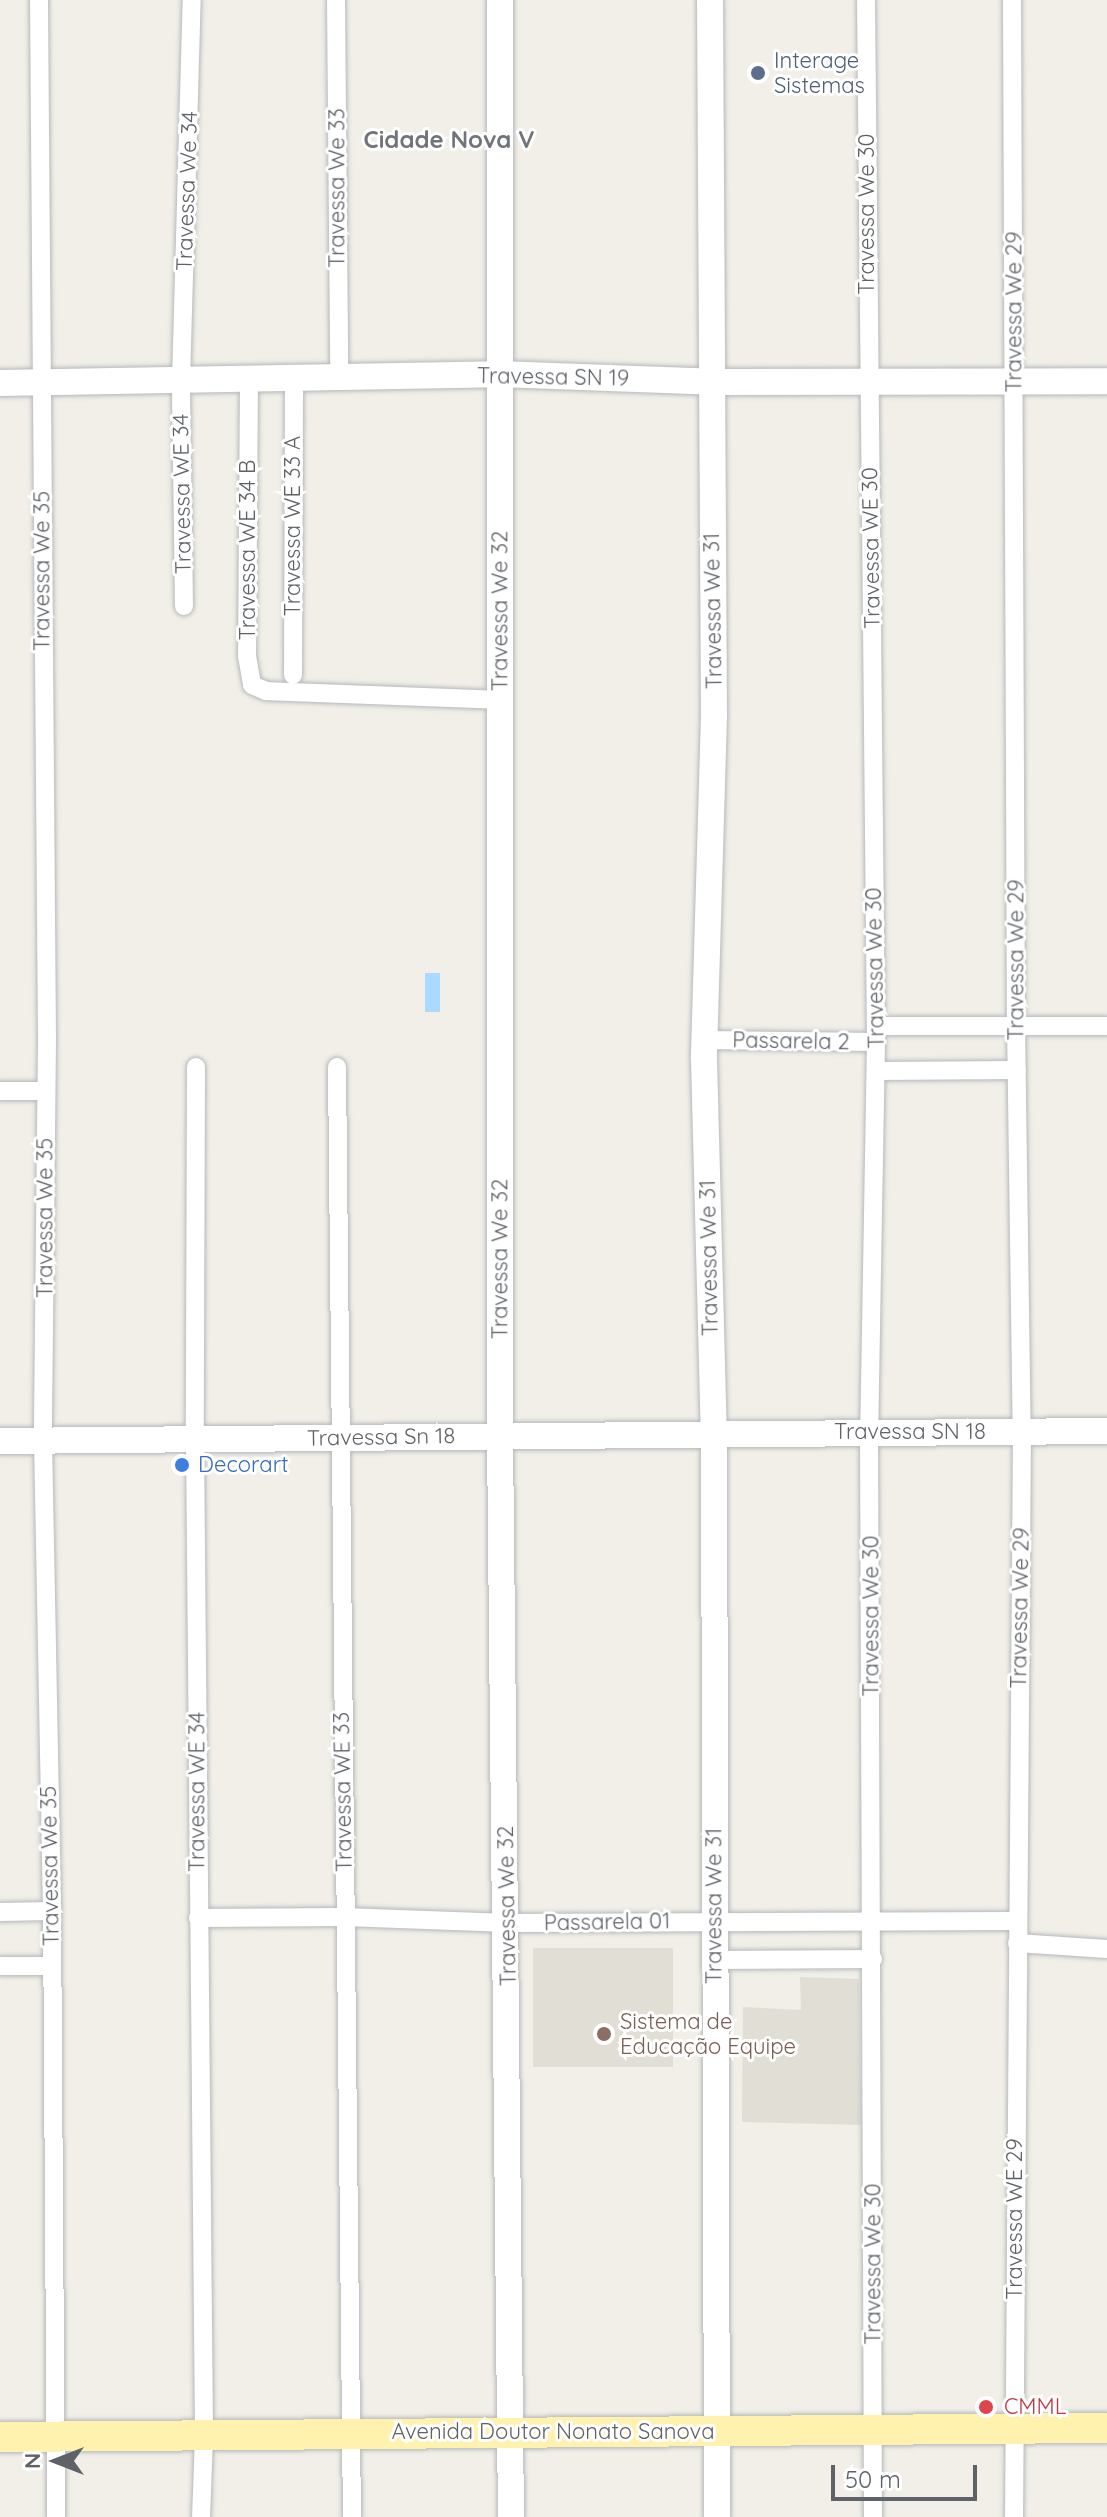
<!DOCTYPE html>
<html>
<head>
<meta charset="utf-8">
<style>
	body { margin:0 }
	#map { position:relative; width:1107px; height:2517px; overflow:hidden; background:#f1efe8; font-family:Quicksand,sans-serif }
	div>[style] { position:absolute }
	[style*='--x'] { left:calc(var(--x)*1px); top:calc(var(--y)*1px); width:calc(var(--w)*1px); rotate:calc(var(--a)*1deg) }
	.education>* { inset:0; background:#e1ded6; transform-origin:0 0 }
	.water>* { inset:0; background:#aadaff; transform-origin:0 0 }
	.roads { filter:drop-shadow(0 0 2px #b5b8bc) drop-shadow(0 0 2px #b5b8bc) }
	.street>* { height:18px; margin:-9px; padding:0 9px; transform-origin:9px; border-radius:9px; background:#fff }
	.secondary>* { height:26px; margin:-13px; padding:0 13px; transform-origin:13px; border-radius:13px; background:#fff }
	.primary>* { height:30px; margin:-15px; padding:0 15px; transform-origin:15px; border-radius:15px; background:#fff2af }
	.dots>* { width:22px; height:22px; translate:-50% -50%; box-sizing:border-box; border:4px solid #fff; border-radius:50% }
	span { translate:-50% -50%; white-space:nowrap; text-align:center; line-height:1.15; -webkit-text-stroke:6px #fff; paint-order:stroke }
	.service-label { font-size:22px; color:#4e5e75 }
	.left { translate:0 -50%; text-align:left }
	.street-label { font-size:22px; color:#5f6368 }
	.shop-label { font-size:22px; color:#366cbe }
	.education-label { font-size:22px; color:#785e54 }
	.health-label { font-size:22px; color:#be3a42 }
	.neighbourhood-label { font-size:24px; color:#70757a; font-weight:700 }
	.north { position:absolute; left:16px; top:2421px; width:80px; height:80px; -webkit-text-stroke:6px #fff; paint-order:stroke; rotate:270deg; font-size:22px; font-weight:700; line-height:32px; text-align:center; color:#5f6368 }
	.north::after { content:''; display:block; margin:auto; width:28px; height:36px; background:#5f6368; clip-path:polygon(50% 0,100% 100%,50% 72%,0 100%) }
	.scale { position:absolute; left:831px; top:2465px; width:146px; height:36px; box-sizing:border-box; border:4px solid #5f6368; border-top:0; padding-left:10px; font-size:24px; line-height:28px; white-space:nowrap; color:#5f6368; -webkit-text-stroke:6px #fff; paint-order:stroke }
</style>
</head>
<body>
<div id="map">
	<div class="education">
		<i style="left:673px;top:1948px;width:119px;height:140px;rotate:90deg"></i>
		<i style="clip-path:polygon(800px 1977px,859px 1979px,861px 2125px,742px 2122px,743px 2007px,801px 2010px)"></i>
	</div>
	<div class="water">
		<i style="left:425px;top:973px;width:15px;height:39px"></i>
	</div>
	<div class="roads">
		<div class="street">
			<i style="--x:39;--y:0;--w:1039;--a:89.56"></i>
			<i style="--x:47;--y:1039;--w:401;--a:90.6"></i>
			<i style="--x:43;--y:1440;--w:471;--a:88.9"></i>
			<i style="--x:52;--y:1911;--w:606;--a:89.62"></i>
			<i style="--x:336;--y:0;--w:376;--a:89.5"></i>
			<i style="--x:866;--y:0;--w:1042;--a:89.45"></i>
			<i style="--x:876;--y:1042;--w:390;--a:91"></i>
			<i style="--x:869;--y:1432;--w:1085;--a:89.79"></i>
			<i style="--x:1012;--y:0;--w:1023;--a:89.78"></i>
			<i style="--x:1016;--y:1023;--w:408;--a:89.2"></i>
			<i style="--x:1022;--y:1431;--w:1086;--a:90.42"></i>
			<i style="--x:249;--y:377;--w:279;--a:90.4"></i>
			<i style="--x:247;--y:656;--w:29;--a:80"></i>
			<i style="--x:252;--y:685;--w:15;--a:23"></i>
			<i style="--x:266;--y:691;--w:235;--a:2.2"></i>
			<i style="--x:184;--y:606;--w:224;--a:-90.8"></i>
			<i style="--x:181;--y:382;--w:382;--a:-88.4"></i>
			<i style="--x:293;--y:675;--w:298;--a:-89.8"></i>
			<i style="--x:876;--y:1026;--w:231;--a:0"></i>
			<i style="--x:706;--y:1040;--w:170;--a:0.7"></i>
			<i style="--x:196;--y:1067;--w:375;--a:90.2"></i>
			<i style="--x:195;--y:1442;--w:994;--a:89.48"></i>
			<i style="--x:204;--y:2436;--w:81;--a:92.1"></i>
			<i style="--x:337;--y:1067;--w:1450;--a:89.41"></i>
			<i style="--x:876;--y:1071;--w:141;--a:-0.4"></i>
			<i style="--x:0;--y:1091;--w:46;--a:0"></i>
			<i style="--x:0;--y:1912;--w:52;--a:-1.1"></i>
			<i style="--x:198;--y:1918;--w:146;--a:-0.4"></i>
			<i style="--x:344;--y:1917;--w:163;--a:2.1"></i>
			<i style="--x:507;--y:1923;--w:509;--a:-0.23"></i>
			<i style="--x:1017;--y:1943;--w:90;--a:3.8"></i>
			<i style="--x:713;--y:1960;--w:160;--a:-0.4"></i>
			<i style="--x:0;--y:1966;--w:51;--a:0"></i>
		</div>
		<div class="secondary">
			<i style="--x:500;--y:0;--w:1435;--a:90"></i>
			<i style="--x:500;--y:1435;--w:1082;--a:89.42"></i>
			<i style="--x:710;--y:0;--w:716;--a:89.68"></i>
			<i style="--x:714;--y:716;--w:343;--a:91.7"></i>
			<i style="--x:704;--y:1059;--w:376;--a:88.5"></i>
			<i style="--x:714;--y:1435;--w:1082;--a:89.84"></i>
			<i style="--x:0;--y:383;--w:499;--a:-1"></i>
			<i style="--x:499;--y:374;--w:214;--a:2.1"></i>
			<i style="--x:713;--y:382;--w:394;--a:-0.1"></i>
			<i style="--x:0;--y:1441;--w:1107;--a:-0.52"></i>
		</div>
		<div class="primary">
			<i style="--x:0;--y:2437;--w:1107;--a:-0.47"></i>
		</div>
	</div>
	<div class="dots">
		<i style="left:758px;top:73px;background:#5c6f8a"></i>
		<i style="left:182px;top:1465px;background:#3f7fe0"></i>
		<i style="left:604px;top:2034px;background:#8d6e63"></i>
		<i style="left:986px;top:2407px;background:#e0444e"></i>
	</div>
	<div class="service-label">
		<span class="left" style="left:774px;top:73px">Interage<br>Sistemas</span>
	</div>
	<div class="street-label">
		<span style="left:337px;top:188px;rotate:-90deg">Travessa We 33</span>
		<span style="left:187px;top:191px;rotate:-88deg">Travessa We 34</span>
		<span style="left:867px;top:214px;rotate:-90deg">Travessa We 30</span>
		<span style="left:1014px;top:312px;rotate:-90deg">Travessa We 29</span>
		<span style="left:553px;top:377px;rotate:1deg">Travessa SN 19</span>
		<span style="left:182px;top:494px;rotate:-91deg">Travessa WE 34</span>
		<span style="left:293px;top:526px;rotate:-90deg">Travessa WE 33 A</span>
		<span style="left:871px;top:548px;rotate:-91deg">Travessa WE 30</span>
		<span style="left:248px;top:550px;rotate:-90deg">Travessa WE 34 B</span>
		<span style="left:42px;top:571px;rotate:-90deg">Travessa We 35</span>
		<span style="left:500px;top:611px;rotate:-90deg">Travessa We 32</span>
		<span style="left:713px;top:611px;rotate:-91deg">Travessa We 31</span>
		<span style="left:1016px;top:960px;rotate:-90deg">Travessa We 29</span>
		<span style="left:875px;top:968px;rotate:-91deg">Travessa We 30</span>
		<span style="left:791px;top:1041px;rotate:1deg">Passarela 2</span>
		<span style="left:45px;top:1218px;rotate:-90deg">Travessa We 35</span>
		<span style="left:709px;top:1258px;rotate:-91deg">Travessa We 31</span>
		<span style="left:500px;top:1259px;rotate:-90deg">Travessa We 32</span>
		<span style="left:910px;top:1432px">Travessa SN 18</span>
		<span style="left:381px;top:1437px;rotate:-1deg">Travessa Sn 18</span>
		<span style="left:1020px;top:1608px;rotate:-89deg">Travessa We 29</span>
		<span style="left:871px;top:1616px;rotate:-90deg">Travessa We 30</span>
		<span style="left:197px;top:1792px;rotate:-90deg">Travessa WE 34</span>
		<span style="left:343px;top:1792px;rotate:-91deg">Travessa WE 33</span>
		<span style="left:50px;top:1866px;rotate:-91deg">Travessa We 35</span>
		<span style="left:507px;top:1906px;rotate:-91deg">Travessa We 32</span>
		<span style="left:714px;top:1906px;rotate:-90deg">Travessa We 31</span>
		<span style="left:607px;top:1922px;rotate:-1deg">Passarela 01</span>
		<span style="left:1015px;top:2219px;rotate:-90deg">Travessa WE 29</span>
		<span style="left:873px;top:2264px;rotate:-90deg">Travessa We 30</span>
		<span style="left:553px;top:2432px">Avenida Doutor Nonato Sanova</span>
	</div>
	<div class="shop-label">
		<span class="left" style="left:198px;top:1465px">Decorart</span>
	</div>
	<div class="education-label">
		<span class="left" style="left:620px;top:2034px">Sistema de<br>Educação Equipe</span>
	</div>
	<div class="health-label">
		<span class="left" style="left:1004px;top:2407px">CMML</span>
	</div>
	<div class="neighbourhood-label">
		<span style="left:449px;top:140px">Cidade Nova V</span>
	</div>
	<div class="north">N</div>
	<div class="scale">50 m</div>
</div>
</body>
</html>
